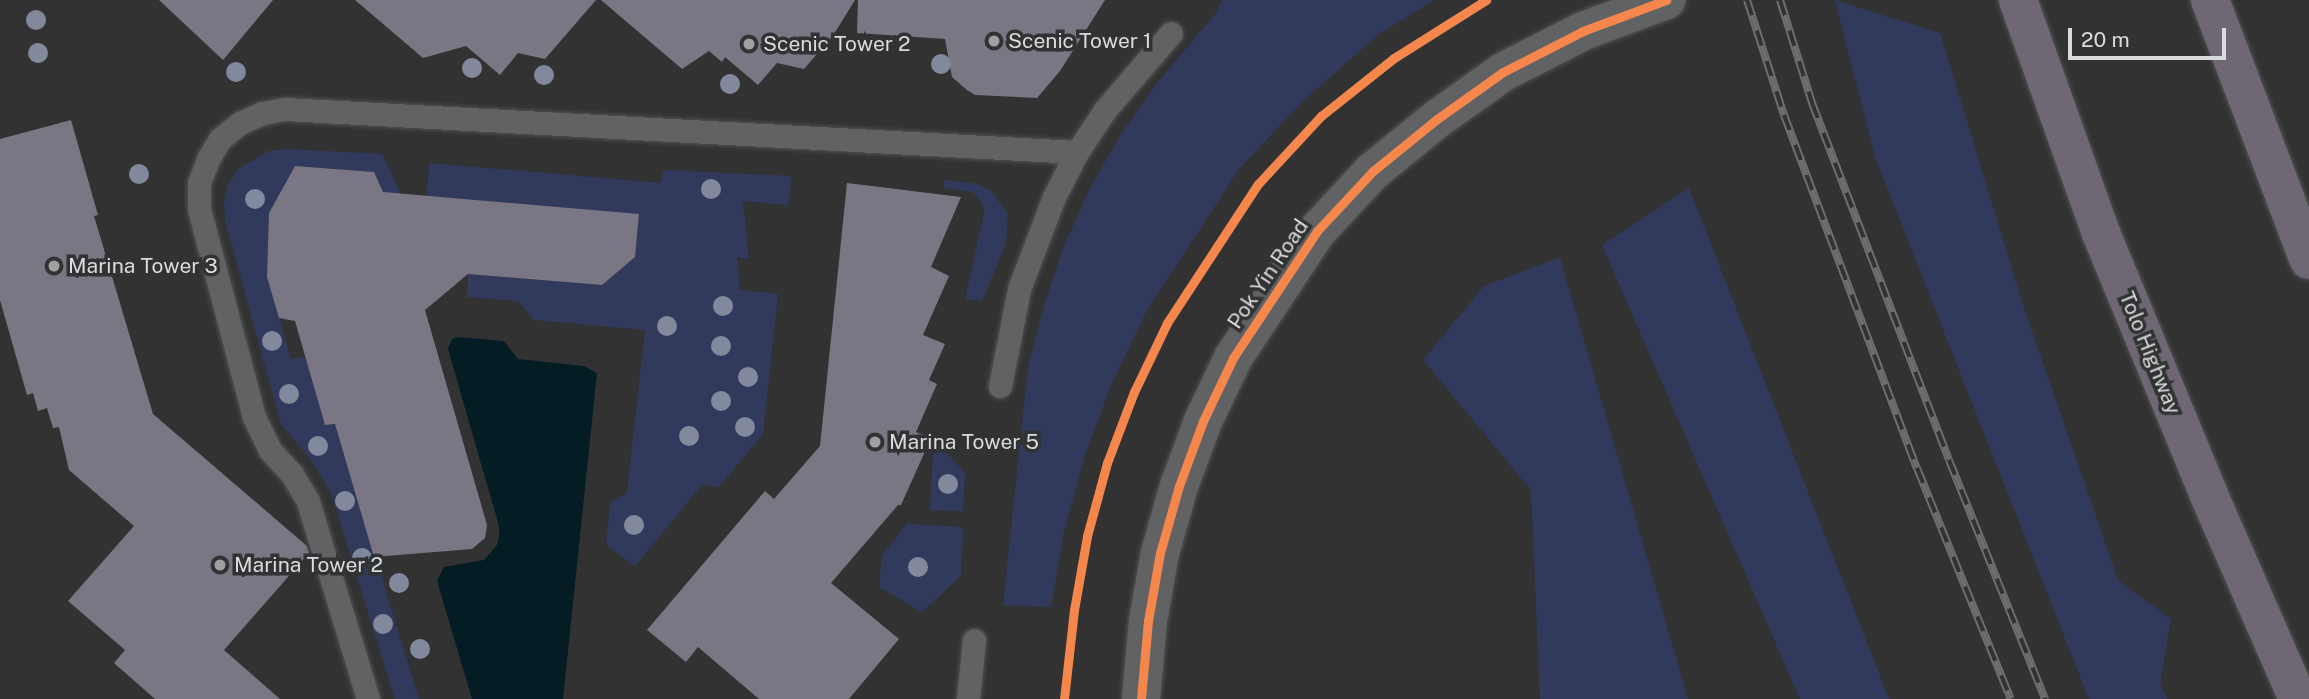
<!DOCTYPE html>
<html>
<head>
<meta charset="utf-8">
<style>
	body { margin:0 }
	#map { position:relative; width:2309px; height:699px; overflow:hidden; background:#323233; font-family:"Public Sans",sans-serif }
	div>[style] { position:absolute }
	[style*='--x'] { left:calc(var(--x)*1px); top:calc(var(--y)*1px); width:calc(var(--w)*1px); rotate:calc(var(--a)*1deg) }
	.green>* { inset:0; background:#313a5d }
	.water>* { inset:0; background:#041c24 }
	.building>* { inset:0; background:#7b7683 }
	.roads { filter:drop-shadow(0 0 2px #505152) drop-shadow(0 0 2px #505152) }
	.service>* { height:23px; margin:-11.5px; padding:0 11.5px; transform-origin:11.5px; border-radius:11.5px; background:#616263 }
	.tertiary>* { height:38px; margin:-19px; padding:0 19px; transform-origin:19px; border-radius:19px; background:#616263 }
	.motorway>* { height:38px; margin:-19px; padding:0 19px; transform-origin:19px; border-radius:19px; background:#6f6874 }
	.rail>* { height:8px; margin-top:-4px; transform-origin:0; background:repeating-linear-gradient(90deg,#313234 0 16px,#6e6e6f 0 32px); box-sizing:border-box; border-block:2px solid #6e6e6f }
	.cycleway>* { height:9px; margin:-4.5px; padding:0 4.5px; transform-origin:4.5px; border-radius:4.5px; background:#f5874c }
	.trees>* { width:20px; height:20px; margin:-10px; border-radius:50%; background:#83899d }
	.dots>* { width:19px; height:19px; translate:-50% -50%; box-sizing:border-box; border:4px solid #313234; border-radius:50% }
	span { translate:-50% -50%; white-space:nowrap; text-align:center; line-height:1.15; -webkit-text-stroke:7px #313234; paint-order:stroke }
	.poi-label { font-size:21px; color:#dadbdc }
	.left { translate:0 -50%; text-align:left }
	.street-label { font-size:21px; color:#dadbdc }
	.scale { position:absolute; left:2068px; top:28px; width:158px; height:32px; box-sizing:border-box; border:4px solid #dadbdc; border-top:0; padding-left:9px; font-size:21px; line-height:24px; white-space:nowrap; color:#dadbdc; -webkit-text-stroke:5px #313234; paint-order:stroke }
</style>
</head>
<body>
<div id="map">
	<div class="green">
		<i style="clip-path:polygon(1222px 0,1434px 0,1378px 35px,1305px 99px,1239px 169px,1146px 312px,1112px 383px,1085px 455px,1064px 531px,1051px 607px,1003px 605px,1028px 367px,1044px 306px,1064px 246px,1090px 188px,1121px 134px,1158px 82px,1216px 13px)"></i>
		<i style="clip-path:polygon(1835px 0,1940px 33px,2023px 305px,2118px 580px,2171px 619px,2160px 684px,2167px 699px,2089px 699px,1875px 157px)"></i>
		<i style="clip-path:polygon(286px 149px,382px 154px,401px 194px,383px 193px,374px 172px,295px 166px,269px 213px,267px 277px,291px 359px,305px 356px,325px 425px,335px 425px,419px 699px,395px 699px,331px 493px,311px 460px,281px 424px,225px 220px,224px 202px,228px 185px,238px 169px,268px 151px)"></i>
		<i style="clip-path:polygon(429px 163px,661px 183px,663px 170px,792px 176px,788px 205px,743px 201px,749px 259px,737px 257px,740px 290px,778px 294px,763px 434px,719px 487px,702px 485px,635px 566px,606px 545px,610px 503px,627px 492px,645px 330px,534px 320px,518px 301px,467px 297px,468px 274px,602px 285px,635px 257px,639px 215px,427px 196px)"></i>
		<i style="clip-path:polygon(944px 180px,978px 184px,991px 191px,1008px 214px,1006px 243px,982px 301px,965px 299px,984px 214px,983px 205px,973px 192px,943px 188px)"></i>
		<i style="clip-path:polygon(1689px 188px,1889px 699px,1800px 699px,1602px 245px)"></i>
		<i style="clip-path:polygon(1560px 257px,1560px 258px,1688px 699px,1540px 699px,1531px 490px,1423px 360px,1484px 286px)"></i>
		<i style="clip-path:polygon(939px 444px,965px 473px,963px 511px,930px 510px,933px 450px)"></i>
		<i style="clip-path:polygon(907px 524px,963px 527px,961px 576px,922px 612px,879px 587px,882px 555px)"></i>
	</div>
	<div class="water">
		<i style="clip-path:polygon(458px 337px,504px 341px,518px 359px,584px 366px,597px 373px,563px 699px,472px 699px,440px 591px,437px 580px,444px 567px,484px 560px,497px 545px,499px 536px,499px 526px,448px 349px,452px 339px)"></i>
	</div>
	<div class="building">
		<i style="clip-path:polygon(159px 0,273px 0,223px 60px)"></i>
		<i style="clip-path:polygon(355px 0,596px 0,545px 59px,518px 53px,500px 75px,466px 46px,423px 58px)"></i>
		<i style="clip-path:polygon(601px 0,855px 0,834px 34px,804px 69px,777px 63px,758px 85px,725px 57px,722px 62px,709px 51px,682px 69px)"></i>
		<i style="clip-path:polygon(858px 0,1105px 0,1060px 71px,1037px 98px,975px 95px,967px 90px,952px 77px,945px 39px,857px 33px)"></i>
		<i style="clip-path:polygon(71px 120px,98px 215px,94px 216px,153px 414px,307px 546px,309px 553px,224px 650px,280px 699px,155px 699px,114px 663px,125px 650px,68px 601px,134px 526px,69px 470px,59px 427px,53px 428px,47px 408px,38px 411px,33px 393px,27px 395px,0 300px,0 139px)"></i>
		<i style="clip-path:polygon(295px 166px,374px 172px,383px 192px,639px 214px,635px 257px,602px 285px,468px 274px,425px 310px,487px 525px,485px 538px,472px 549px,374px 557px,335px 424px,325px 425px,295px 321px,279px 318px,267px 277px,269px 213px)"></i>
		<i style="clip-path:polygon(847px 183px,961px 197px,931px 267px,949px 276px,923px 335px,945px 344px,929px 380px,937px 384px,916px 432px,931px 438px,901px 505px,898px 505px,831px 583px,899px 639px,849px 699px,759px 699px,698px 647px,686px 662px,647px 630px,765px 491px,774px 499px,820px 446px)"></i>
	</div>
	<div class="roads">
		<div class="service">
			<i style="--x:1000;--y:386;--w:99;--a:-78.9"></i>
			<i style="--x:1019;--y:289;--w:98;--a:-69.2"></i>
			<i style="--x:1054;--y:197;--w:51;--a:-62.9"></i>
			<i style="--x:1077;--y:152;--w:50;--a:-56.3"></i>
			<i style="--x:1105;--y:110;--w:101;--a:-49.4"></i>
			<i style="--x:368;--y:699;--w:207;--a:-106.9"></i>
			<i style="--x:308;--y:501;--w:31;--a:-121"></i>
			<i style="--x:292;--y:474;--w:33;--a:-133"></i>
			<i style="--x:270;--y:450;--w:37;--a:-116"></i>
			<i style="--x:254;--y:417;--w:215;--a:-104.8"></i>
			<i style="--x:199;--y:209;--w:26;--a:-90"></i>
			<i style="--x:199;--y:183;--w:26;--a:-69"></i>
			<i style="--x:208;--y:159;--w:23;--a:-59"></i>
			<i style="--x:220;--y:139;--w:26;--a:-39"></i>
			<i style="--x:240;--y:123;--w:24;--a:-24"></i>
			<i style="--x:262;--y:113;--w:23;--a:-10"></i>
			<i style="--x:285;--y:109;--w:793;--a:3.11"></i>
			<i style="--x:968;--y:699;--w:59;--a:-84.2"></i>
		</div>
		<div class="tertiary">
			<i style="--x:1141;--y:699;--w:78;--a:-84.9"></i>
			<i style="--x:1148;--y:621;--w:69;--a:-80"></i>
			<i style="--x:1160;--y:553;--w:70;--a:-74.2"></i>
			<i style="--x:1179;--y:486;--w:69;--a:-69.7"></i>
			<i style="--x:1203;--y:421;--w:70;--a:-64.5"></i>
			<i style="--x:1233;--y:358;--w:152;--a:-56.5"></i>
			<i style="--x:1317;--y:231;--w:82;--a:-47"></i>
			<i style="--x:1373;--y:171;--w:82;--a:-39.1"></i>
			<i style="--x:1437;--y:119;--w:81;--a:-35.5"></i>
			<i style="--x:1503;--y:72;--w:90;--a:-27.1"></i>
			<i style="--x:1583;--y:31;--w:89;--a:-20.5"></i>
		</div>
		<div class="motorway">
			<i style="--x:2018;--y:0;--w:247;--a:70.4"></i>
			<i style="--x:2101;--y:233;--w:281;--a:67.6"></i>
			<i style="--x:2208;--y:493;--w:225;--a:66.4"></i>
			<i style="--x:2210;--y:0;--w:278;--a:69.2"></i>
		</div>
	</div>
	<div class="rail">
		<i style="--x:1747;--y:0;--w:121;--a:72.2"></i>
		<i style="--x:1784;--y:115;--w:377;--a:69.4"></i>
		<i style="--x:1917;--y:468;--w:249;--a:67.9"></i>
		<i style="--x:1780;--y:0;--w:108;--a:72.7"></i>
		<i style="--x:1812;--y:103;--w:382;--a:69"></i>
		<i style="--x:1949;--y:460;--w:258;--a:68.1"></i>
	</div>
	<div class="cycleway">
		<i style="--x:1064;--y:699;--w:90;--a:-83.6"></i>
		<i style="--x:1074;--y:610;--w:75;--a:-80"></i>
		<i style="--x:1087;--y:536;--w:76;--a:-74.7"></i>
		<i style="--x:1107;--y:463;--w:76;--a:-69.2"></i>
		<i style="--x:1134;--y:392;--w:76;--a:-64.4"></i>
		<i style="--x:1167;--y:323;--w:166;--a:-56.8"></i>
		<i style="--x:1258;--y:184;--w:93;--a:-47.2"></i>
		<i style="--x:1321;--y:116;--w:93;--a:-38.5"></i>
		<i style="--x:1394;--y:58;--w:109;--a:-32.2"></i>
		<i style="--x:1141;--y:699;--w:78;--a:-84.9"></i>
		<i style="--x:1148;--y:621;--w:69;--a:-80"></i>
		<i style="--x:1160;--y:553;--w:70;--a:-74.2"></i>
		<i style="--x:1179;--y:486;--w:69;--a:-69.7"></i>
		<i style="--x:1203;--y:421;--w:70;--a:-64.5"></i>
		<i style="--x:1233;--y:358;--w:152;--a:-56.5"></i>
		<i style="--x:1317;--y:231;--w:82;--a:-47"></i>
		<i style="--x:1373;--y:171;--w:82;--a:-39.1"></i>
		<i style="--x:1437;--y:119;--w:81;--a:-35.5"></i>
		<i style="--x:1503;--y:72;--w:90;--a:-27.1"></i>
		<i style="--x:1583;--y:31;--w:89;--a:-20.5"></i>
	</div>
	<div class="trees">
		<i style="left:36px;top:20px"></i>
		<i style="left:38px;top:53px"></i>
		<i style="left:941px;top:64px"></i>
		<i style="left:472px;top:68px"></i>
		<i style="left:236px;top:72px"></i>
		<i style="left:544px;top:75px"></i>
		<i style="left:730px;top:84px"></i>
		<i style="left:139px;top:174px"></i>
		<i style="left:711px;top:189px"></i>
		<i style="left:255px;top:199px"></i>
		<i style="left:723px;top:306px"></i>
		<i style="left:667px;top:326px"></i>
		<i style="left:272px;top:341px"></i>
		<i style="left:721px;top:346px"></i>
		<i style="left:748px;top:377px"></i>
		<i style="left:289px;top:394px"></i>
		<i style="left:721px;top:401px"></i>
		<i style="left:745px;top:427px"></i>
		<i style="left:689px;top:436px"></i>
		<i style="left:318px;top:446px"></i>
		<i style="left:948px;top:484px"></i>
		<i style="left:345px;top:501px"></i>
		<i style="left:634px;top:525px"></i>
		<i style="left:362px;top:558px"></i>
		<i style="left:918px;top:567px"></i>
		<i style="left:399px;top:583px"></i>
		<i style="left:383px;top:624px"></i>
		<i style="left:420px;top:649px"></i>
	</div>
	<div class="dots">
		<i style="left:994px;top:41px;background:#9fa0a1"></i>
		<i style="left:749px;top:44px;background:#9fa0a1"></i>
		<i style="left:54px;top:266px;background:#9fa0a1"></i>
		<i style="left:875px;top:442px;background:#9fa0a1"></i>
		<i style="left:220px;top:565px;background:#9fa0a1"></i>
	</div>
	<div class="poi-label">
		<span class="left" style="left:1008px;top:41px">Scenic Tower 1</span>
		<span class="left" style="left:763px;top:44px">Scenic Tower 2</span>
		<span class="left" style="left:68px;top:266px">Marina Tower 3</span>
		<span class="left" style="left:889px;top:442px">Marina Tower 5</span>
		<span class="left" style="left:234px;top:565px">Marina Tower 2</span>
	</div>
	<div class="street-label">
		<span style="left:1268px;top:274px;rotate:-56deg">Pok Yin Road</span>
		<span style="left:2150px;top:353px;rotate:68deg">Tolo Highway</span>
	</div>
	<div class="scale">20 m</div>
</div>
</body>
</html>
